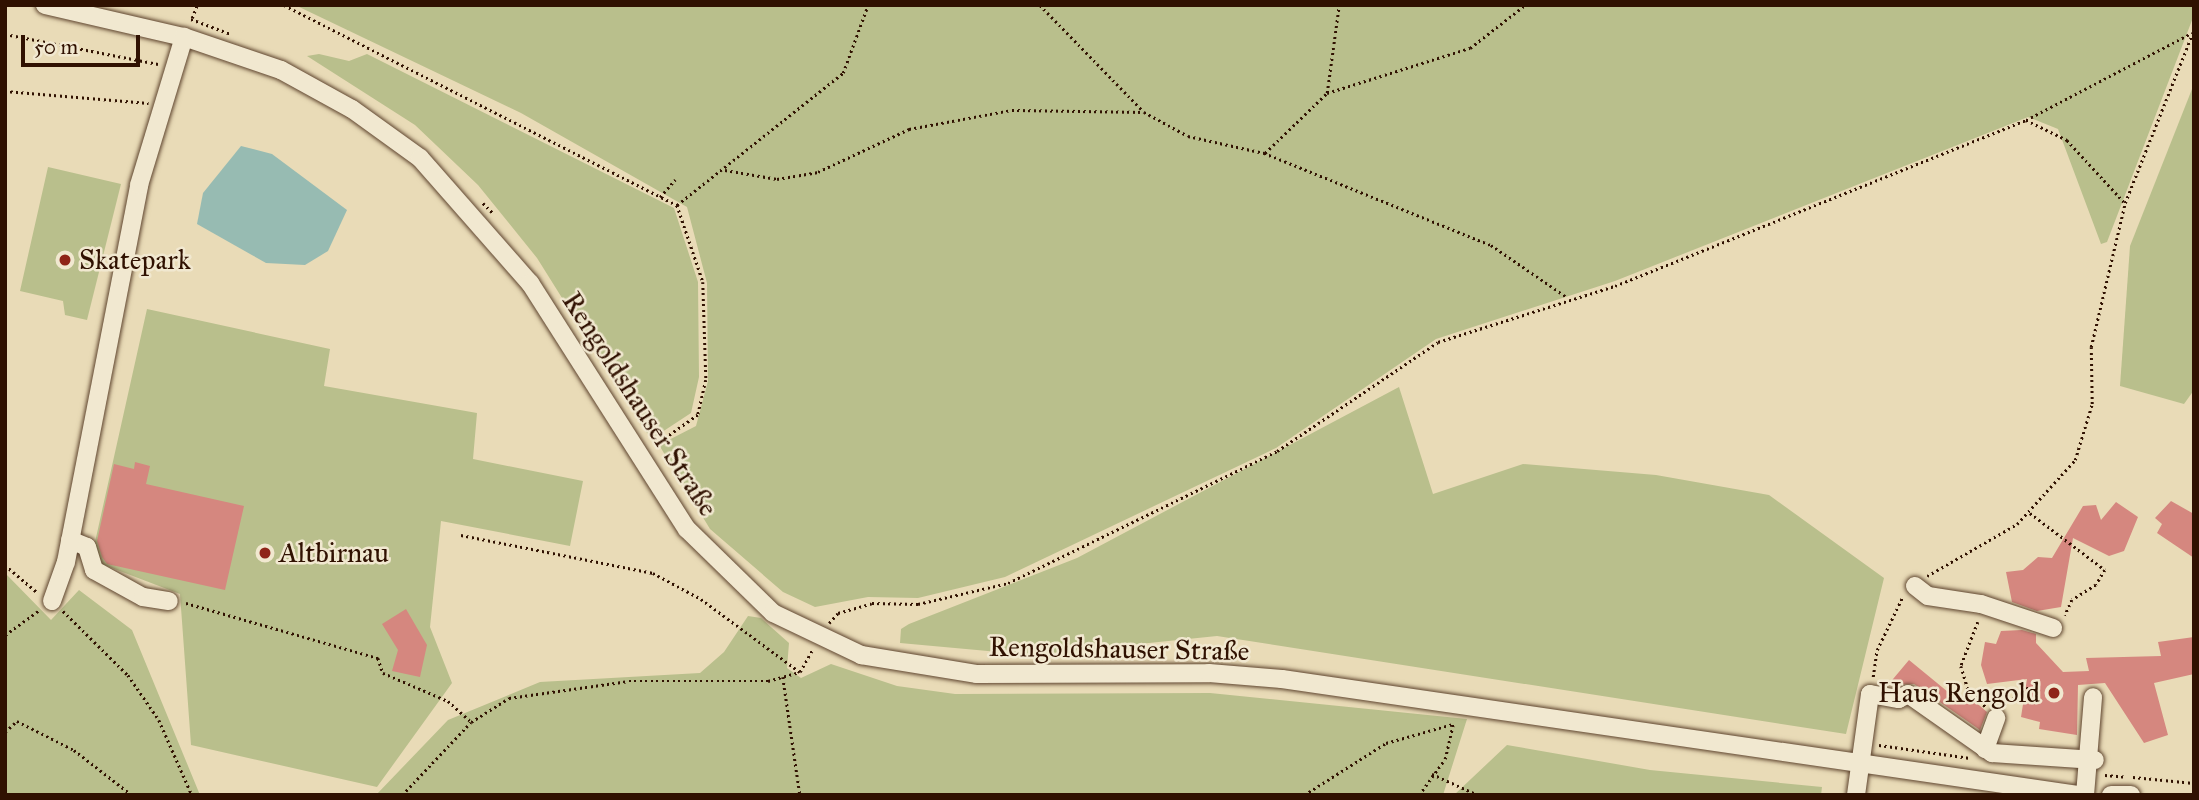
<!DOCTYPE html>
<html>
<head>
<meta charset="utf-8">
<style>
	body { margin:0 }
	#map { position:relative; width:2199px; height:800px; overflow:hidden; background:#e9dbb7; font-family:"IM FELL Great Primer",serif }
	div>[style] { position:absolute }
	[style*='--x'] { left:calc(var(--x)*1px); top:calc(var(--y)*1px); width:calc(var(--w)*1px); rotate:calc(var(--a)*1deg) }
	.green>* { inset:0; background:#b9bf8c }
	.water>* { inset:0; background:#97bbb2 }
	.building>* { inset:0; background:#d5877f }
	.path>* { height:2.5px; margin-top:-1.25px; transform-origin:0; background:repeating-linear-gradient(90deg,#301101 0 2px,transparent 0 5.5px) }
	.roads { filter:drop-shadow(0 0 2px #5e442e) drop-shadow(0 0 2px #5e442e) }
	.minor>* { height:18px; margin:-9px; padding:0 9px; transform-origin:9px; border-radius:9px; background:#f1e8d0 }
	.dots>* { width:19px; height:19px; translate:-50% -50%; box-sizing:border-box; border:4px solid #f1e8d0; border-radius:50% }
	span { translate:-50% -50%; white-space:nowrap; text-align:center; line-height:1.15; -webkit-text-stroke:5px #f1e8d0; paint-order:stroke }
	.poi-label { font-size:28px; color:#301101 }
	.left { translate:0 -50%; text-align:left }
	.right { translate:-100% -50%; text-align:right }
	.street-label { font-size:28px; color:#301101 }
	.frame { position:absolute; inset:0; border:7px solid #301101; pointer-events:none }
	.scale { position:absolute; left:21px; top:35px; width:119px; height:32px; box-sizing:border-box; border:4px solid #301101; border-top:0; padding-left:9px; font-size:21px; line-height:24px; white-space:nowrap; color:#301101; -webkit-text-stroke:5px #f1e8d0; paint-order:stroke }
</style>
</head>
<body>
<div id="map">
	<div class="green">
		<i style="clip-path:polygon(295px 5px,2194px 5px,2194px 15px,2107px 242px,2101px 244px,2058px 129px,2028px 117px,1615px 281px,1436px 339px,1276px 448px,1005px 577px,918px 598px,868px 597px,815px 607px,783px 592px,710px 529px,659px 445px,696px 426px,708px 381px,707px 283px,687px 207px,521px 113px)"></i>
		<i style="clip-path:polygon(319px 54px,349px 61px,367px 54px,674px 208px,698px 282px,699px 377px,691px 413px,653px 438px,646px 432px,537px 258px,478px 185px,415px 125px,307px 56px)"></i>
		<i style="clip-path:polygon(2194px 84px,2194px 390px,2184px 404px,2120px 386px,2130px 246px)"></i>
		<i style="clip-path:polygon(48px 167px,121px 184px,87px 320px,65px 315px,63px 301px,20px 291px)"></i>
		<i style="clip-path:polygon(147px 309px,330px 349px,324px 386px,477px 413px,473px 459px,583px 481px,570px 546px,441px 521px,430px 627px,452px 683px,377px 787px,191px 745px,180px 594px,91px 560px)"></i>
		<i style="clip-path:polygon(1399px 387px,1433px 494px,1523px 464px,1656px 475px,1769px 495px,1884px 578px,1846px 734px,1217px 636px,1032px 655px,900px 643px,901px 629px,909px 624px,1077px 558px)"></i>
		<i style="clip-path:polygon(5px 573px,51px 620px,79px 590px,132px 630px,200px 795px,5px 795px)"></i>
		<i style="clip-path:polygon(748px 616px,761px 618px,789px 643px,787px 668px,801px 678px,831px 664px,897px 686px,955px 694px,1210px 693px,1467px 719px,1443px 795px,376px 795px,448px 720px,540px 682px,700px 673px,724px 652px)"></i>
		<i style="clip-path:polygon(1507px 745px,1650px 770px,1822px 787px,1821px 795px,1454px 795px)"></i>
	</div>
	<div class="water">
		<i style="clip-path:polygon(241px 146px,272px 154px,347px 210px,328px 251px,305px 265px,266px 263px,197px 224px,203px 193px)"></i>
	</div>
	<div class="building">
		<i style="clip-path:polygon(135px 462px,150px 466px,146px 484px,244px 506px,225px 590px,107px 564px,102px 557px,97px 541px,114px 464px,134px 469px)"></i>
		<i style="clip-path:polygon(2171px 501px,2194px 514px,2194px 558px,2157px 533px,2162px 524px,2155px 518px)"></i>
		<i style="clip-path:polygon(2116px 502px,2138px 517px,2124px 551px,2109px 556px,2073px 538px,2061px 607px,2037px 611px,2012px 602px,2006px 572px,2023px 570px,2038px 557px,2052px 558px,2083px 506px,2096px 505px,2101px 520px)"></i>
		<i style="clip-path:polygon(406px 609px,427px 645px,420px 677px,392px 671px,398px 650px,382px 624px)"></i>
		<i style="clip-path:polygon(2022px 630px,2036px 634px,2036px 643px,2063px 672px,2089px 671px,2086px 658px,2161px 656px,2158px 642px,2194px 637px,2194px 674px,2154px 683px,2168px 735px,2144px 743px,2105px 683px,2078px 685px,2077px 735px,2039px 729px,2040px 722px,2021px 717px,2027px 679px,1987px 684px,1981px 665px,1985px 642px,1996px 644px,2001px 631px)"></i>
		<i style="clip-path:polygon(1909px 660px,1959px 701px,1965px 693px,1987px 712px,1980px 730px,1914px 684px,1888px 685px)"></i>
	</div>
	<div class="path">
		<i style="--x:284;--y:5;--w:441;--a:27"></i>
		<i style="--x:677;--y:205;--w:81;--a:71.3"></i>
		<i style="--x:703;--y:282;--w:98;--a:88.2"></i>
		<i style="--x:706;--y:380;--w:36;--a:103"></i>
		<i style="--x:698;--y:415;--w:54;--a:144.8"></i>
		<i style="--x:1040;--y:5;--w:149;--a:45.8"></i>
		<i style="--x:1144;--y:112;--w:50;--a:28.6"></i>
		<i style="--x:1188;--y:136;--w:78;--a:12.6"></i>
		<i style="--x:1264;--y:153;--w:245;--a:22.1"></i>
		<i style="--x:1491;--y:245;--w:93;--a:34.5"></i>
		<i style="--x:192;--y:18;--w:14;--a:-69"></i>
		<i style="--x:191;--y:19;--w:43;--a:20.6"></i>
		<i style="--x:5;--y:34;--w:156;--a:11.1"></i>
		<i style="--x:5;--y:91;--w:144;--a:4.8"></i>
		<i style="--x:1327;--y:93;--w:150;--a:-17.5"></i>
		<i style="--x:1470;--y:48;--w:70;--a:-38"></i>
		<i style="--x:2026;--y:120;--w:46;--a:26"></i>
		<i style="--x:2067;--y:140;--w:84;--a:47.4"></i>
		<i style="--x:1265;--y:153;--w:86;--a:-44.1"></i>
		<i style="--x:1327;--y:93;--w:89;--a:-82.2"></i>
		<i style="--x:725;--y:170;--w:53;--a:9.8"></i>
		<i style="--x:777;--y:179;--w:42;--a:-9.7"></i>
		<i style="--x:818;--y:172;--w:101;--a:-25.3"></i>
		<i style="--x:909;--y:129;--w:105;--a:-10.5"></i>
		<i style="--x:1012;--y:110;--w:132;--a:0.9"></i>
		<i style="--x:660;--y:197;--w:23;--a:-49"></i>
		<i style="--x:483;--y:203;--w:14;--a:45"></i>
		<i style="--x:677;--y:205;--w:212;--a:-38.5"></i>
		<i style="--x:843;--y:73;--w:72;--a:-69.8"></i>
		<i style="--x:2030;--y:513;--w:94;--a:37.2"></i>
		<i style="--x:2105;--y:570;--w:17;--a:121"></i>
		<i style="--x:2096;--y:585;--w:28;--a:148"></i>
		<i style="--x:2072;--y:600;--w:17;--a:114"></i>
		<i style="--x:461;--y:535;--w:196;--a:11.2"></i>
		<i style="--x:653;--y:573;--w:55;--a:28.4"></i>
		<i style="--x:701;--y:599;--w:123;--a:36.4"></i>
		<i style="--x:5;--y:565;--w:43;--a:40.3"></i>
		<i style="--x:1927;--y:576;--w:104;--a:-30"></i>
		<i style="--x:2017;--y:524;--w:86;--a:-47.8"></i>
		<i style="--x:2075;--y:460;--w:59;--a:-73.1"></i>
		<i style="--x:2092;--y:404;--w:57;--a:-91"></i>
		<i style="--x:2091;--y:347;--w:148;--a:-76.7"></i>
		<i style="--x:2125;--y:203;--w:186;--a:-68.3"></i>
		<i style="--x:186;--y:603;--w:200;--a:16"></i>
		<i style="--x:378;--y:658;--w:16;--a:72"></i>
		<i style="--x:383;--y:673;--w:71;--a:23.3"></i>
		<i style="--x:448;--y:701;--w:31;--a:42"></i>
		<i style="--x:63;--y:611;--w:91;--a:44.6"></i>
		<i style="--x:128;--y:675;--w:55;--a:55.4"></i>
		<i style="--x:159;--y:720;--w:82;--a:66.3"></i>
		<i style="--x:1978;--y:622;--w:47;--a:111.1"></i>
		<i style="--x:1961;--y:666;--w:24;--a:73"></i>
		<i style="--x:1968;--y:689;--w:25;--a:45"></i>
		<i style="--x:829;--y:623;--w:13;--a:-48"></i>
		<i style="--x:838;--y:613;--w:35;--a:-16"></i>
		<i style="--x:872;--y:603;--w:46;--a:1.2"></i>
		<i style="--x:918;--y:604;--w:92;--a:-13.1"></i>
		<i style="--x:1008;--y:583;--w:300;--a:-26.1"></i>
		<i style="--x:1277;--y:451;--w:194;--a:-34.1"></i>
		<i style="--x:1438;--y:342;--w:186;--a:-17.6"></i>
		<i style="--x:1615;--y:286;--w:443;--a:-22"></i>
		<i style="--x:2026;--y:120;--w:187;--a:-27.7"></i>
		<i style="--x:5;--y:635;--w:41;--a:-36"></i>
		<i style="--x:783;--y:677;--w:119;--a:81.8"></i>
		<i style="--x:1873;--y:677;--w:27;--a:-82"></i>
		<i style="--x:1877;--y:650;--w:60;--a:-64.3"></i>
		<i style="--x:2004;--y:705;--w:31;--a:-36"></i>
		<i style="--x:2194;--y:720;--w:8;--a:90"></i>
		<i style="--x:5;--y:732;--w:16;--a:-43"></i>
		<i style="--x:17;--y:721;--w:64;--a:27"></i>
		<i style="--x:74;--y:750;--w:73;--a:37.8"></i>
		<i style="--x:1879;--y:745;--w:92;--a:8.1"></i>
		<i style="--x:1432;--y:774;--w:51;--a:24.5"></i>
		<i style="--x:2105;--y:775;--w:21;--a:5"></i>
		<i style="--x:2133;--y:777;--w:61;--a:5.6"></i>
		<i style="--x:402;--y:795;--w:100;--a:-46.6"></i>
		<i style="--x:471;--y:722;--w:45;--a:-32.3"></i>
		<i style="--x:509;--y:698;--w:121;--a:-8.1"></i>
		<i style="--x:629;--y:681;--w:139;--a:0"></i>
		<i style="--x:768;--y:681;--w:33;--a:-16"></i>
		<i style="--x:800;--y:672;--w:26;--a:-61"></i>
		<i style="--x:1304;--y:795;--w:97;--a:-32.4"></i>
		<i style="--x:1386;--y:743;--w:70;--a:-15.8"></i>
		<i style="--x:1419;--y:795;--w:44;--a:-54.2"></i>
		<i style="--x:1445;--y:759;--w:36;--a:-77"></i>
	</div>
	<div class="roads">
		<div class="minor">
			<i style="--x:45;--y:5;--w:143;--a:13"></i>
			<i style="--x:184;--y:37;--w:102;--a:18.8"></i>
			<i style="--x:281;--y:70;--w:81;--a:28.8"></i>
			<i style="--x:352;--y:109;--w:84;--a:35.8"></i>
			<i style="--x:420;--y:158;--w:167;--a:48.7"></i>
			<i style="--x:530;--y:283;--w:292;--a:57.5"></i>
			<i style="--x:687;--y:529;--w:120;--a:44.3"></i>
			<i style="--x:773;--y:613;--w:98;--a:25.5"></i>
			<i style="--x:861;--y:655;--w:118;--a:9.3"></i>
			<i style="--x:977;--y:674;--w:232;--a:-0.2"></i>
			<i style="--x:1209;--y:673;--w:73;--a:4.7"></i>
			<i style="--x:1282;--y:679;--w:804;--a:8.29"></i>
			<i style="--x:70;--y:540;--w:18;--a:22"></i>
			<i style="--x:87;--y:547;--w:24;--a:73"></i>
			<i style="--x:94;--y:570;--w:56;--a:28.9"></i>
			<i style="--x:143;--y:597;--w:26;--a:9"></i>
			<i style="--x:1915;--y:586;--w:16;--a:38"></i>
			<i style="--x:1928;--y:596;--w:54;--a:8.6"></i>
			<i style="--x:1981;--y:604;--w:76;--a:18.4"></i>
			<i style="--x:52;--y:601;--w:41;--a:-70.3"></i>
			<i style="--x:66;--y:562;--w:384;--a:-79"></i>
			<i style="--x:139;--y:185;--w:155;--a:-73.1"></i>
			<i style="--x:1985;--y:749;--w:33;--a:-70"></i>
			<i style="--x:1856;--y:795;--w:102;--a:-82.1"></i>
			<i style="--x:1870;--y:694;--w:29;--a:10"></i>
			<i style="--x:1899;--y:699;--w:10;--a:-29"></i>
			<i style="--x:1908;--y:694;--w:103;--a:35.1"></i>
			<i style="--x:1992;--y:753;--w:103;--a:3.9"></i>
			<i style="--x:2085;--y:795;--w:98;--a:-85.3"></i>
			<i style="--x:2111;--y:795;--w:20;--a:0"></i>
		</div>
	</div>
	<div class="dots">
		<i style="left:65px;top:260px;background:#8f2418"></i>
		<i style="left:265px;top:553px;background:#8f2418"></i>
		<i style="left:2054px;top:693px;background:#8f2418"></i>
	</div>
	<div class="poi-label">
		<span class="left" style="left:79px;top:260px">Skatepark</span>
		<span class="left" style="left:279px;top:553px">Altbirnau</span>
		<span class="right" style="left:2040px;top:693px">Haus Rengold</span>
	</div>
	<div class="street-label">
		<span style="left:640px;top:404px;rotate:57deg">Rengoldshauser Straße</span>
		<span style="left:1119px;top:649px;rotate:1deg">Rengoldshauser Straße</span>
	</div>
	<div class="frame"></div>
	<div class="scale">50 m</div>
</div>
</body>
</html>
